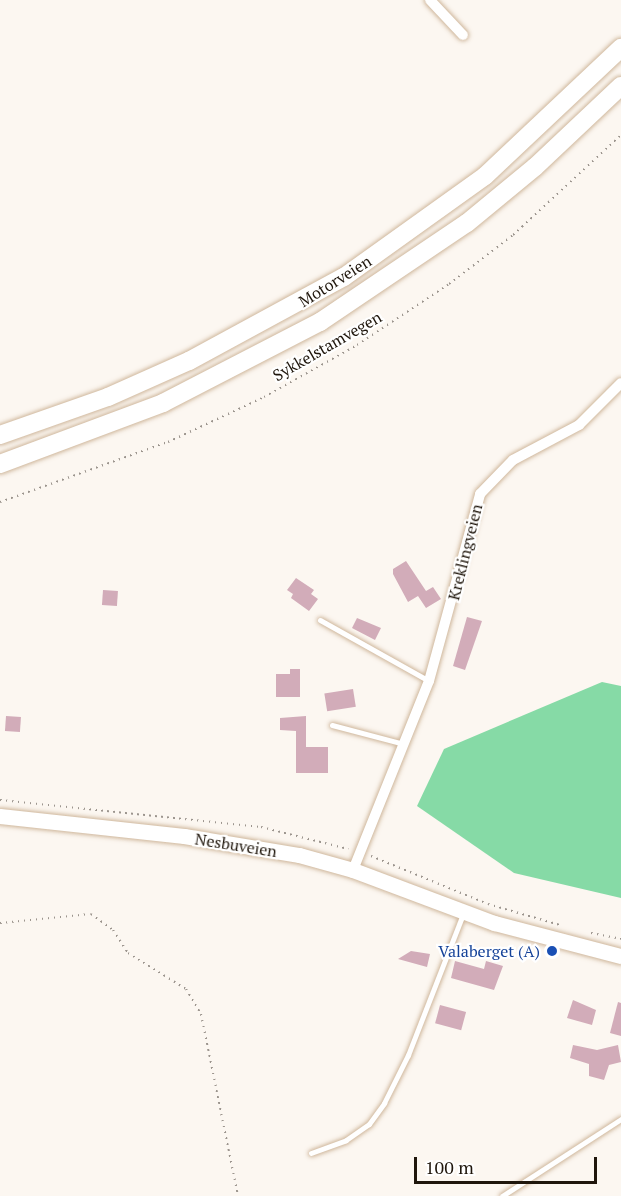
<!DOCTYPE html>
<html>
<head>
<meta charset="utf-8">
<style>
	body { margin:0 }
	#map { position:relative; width:621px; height:1196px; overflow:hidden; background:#fcf7f1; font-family:"PT Serif",serif }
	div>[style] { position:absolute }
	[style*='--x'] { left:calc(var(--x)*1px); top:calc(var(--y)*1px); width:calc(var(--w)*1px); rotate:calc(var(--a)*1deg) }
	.green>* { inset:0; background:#86daa6 }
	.building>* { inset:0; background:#d2acb9; transform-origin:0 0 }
	.path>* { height:2px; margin-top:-1px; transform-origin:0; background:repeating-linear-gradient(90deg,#9c958e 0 1.5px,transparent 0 6px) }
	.roads { filter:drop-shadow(0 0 2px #cfb79c) drop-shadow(0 0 2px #cfb79c) }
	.lane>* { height:5px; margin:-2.5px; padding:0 2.5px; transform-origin:2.5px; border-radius:2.5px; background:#fff }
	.street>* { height:10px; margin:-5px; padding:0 5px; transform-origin:5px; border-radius:5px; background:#fff }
	.primary>* { height:15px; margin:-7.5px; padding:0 7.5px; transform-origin:7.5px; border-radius:7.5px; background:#fff }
	.highway>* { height:18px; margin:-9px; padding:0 9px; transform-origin:9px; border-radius:9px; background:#fff }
	.dots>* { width:16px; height:16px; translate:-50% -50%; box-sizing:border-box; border:3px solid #fff; border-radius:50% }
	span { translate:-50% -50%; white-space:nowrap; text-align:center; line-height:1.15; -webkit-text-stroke:4.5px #fff; paint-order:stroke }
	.street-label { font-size:16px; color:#1f160c }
	.transit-label { font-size:16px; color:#164399 }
	.right { translate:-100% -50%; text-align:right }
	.scale { position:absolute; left:414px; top:1157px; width:183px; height:27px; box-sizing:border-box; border:3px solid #1f160c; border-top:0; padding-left:8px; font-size:18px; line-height:21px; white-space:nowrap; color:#1f160c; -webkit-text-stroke:4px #fff; paint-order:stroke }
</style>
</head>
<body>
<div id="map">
	<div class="green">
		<i style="clip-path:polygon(602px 682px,621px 686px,621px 898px,514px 873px,417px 806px,444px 749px)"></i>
	</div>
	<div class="building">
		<i style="clip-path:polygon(406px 561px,426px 591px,433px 587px,441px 599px,426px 608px,418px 596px,408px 602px,393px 574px,393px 569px)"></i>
		<i style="clip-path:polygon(296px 578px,314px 590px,311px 594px,318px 599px,309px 611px,291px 598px,293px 594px,287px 590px)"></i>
		<i style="left:103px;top:590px;width:15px;height:15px;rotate:4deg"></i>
		<i style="clip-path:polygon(467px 617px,482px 621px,465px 670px,453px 666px)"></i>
		<i style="clip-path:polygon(357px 618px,381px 628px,375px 640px,352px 628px)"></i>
		<i style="clip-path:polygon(290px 669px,300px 669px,300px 697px,276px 697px,276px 674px,290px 674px)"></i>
		<i style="left:353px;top:689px;width:18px;height:29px;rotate:81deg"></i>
		<i style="left:6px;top:716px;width:15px;height:15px;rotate:4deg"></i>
		<i style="clip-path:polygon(306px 716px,306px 747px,328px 747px,328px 773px,296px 773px,296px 731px,280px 730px,280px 718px)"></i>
		<i style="clip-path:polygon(411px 951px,430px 954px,427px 967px,398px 959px)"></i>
		<i style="clip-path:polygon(455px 961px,484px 969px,486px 961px,503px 966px,494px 990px,451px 978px)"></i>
		<i style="clip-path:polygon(573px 1000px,596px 1010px,592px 1025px,567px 1018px)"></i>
		<i style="clip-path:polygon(618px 1002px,621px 1003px,621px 1036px,610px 1033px)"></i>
		<i style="left:440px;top:1005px;width:27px;height:19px;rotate:15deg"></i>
		<i style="clip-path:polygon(573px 1045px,597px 1050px,618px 1045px,621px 1062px,609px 1065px,604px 1080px,589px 1076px,589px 1064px,570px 1058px)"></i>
	</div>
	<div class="path">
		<i style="--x:0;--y:502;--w:178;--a:-19.7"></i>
		<i style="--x:168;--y:442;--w:106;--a:-25.1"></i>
		<i style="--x:264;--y:397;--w:107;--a:-29.2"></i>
		<i style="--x:357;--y:345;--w:110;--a:-33.5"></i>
		<i style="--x:449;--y:284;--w:81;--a:-37.4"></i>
		<i style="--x:513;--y:235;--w:147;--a:-42.8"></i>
		<i style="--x:0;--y:800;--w:262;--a:5.9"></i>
		<i style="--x:261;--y:827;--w:90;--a:14.2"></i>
		<i style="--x:371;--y:856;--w:126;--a:22.3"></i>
		<i style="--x:488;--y:904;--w:75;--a:16.3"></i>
		<i style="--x:0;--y:923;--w:91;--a:-5.6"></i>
		<i style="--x:91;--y:914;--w:27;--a:36"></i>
		<i style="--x:113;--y:930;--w:27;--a:57"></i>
		<i style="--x:128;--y:953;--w:68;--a:31.8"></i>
		<i style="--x:186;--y:989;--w:29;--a:59"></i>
		<i style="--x:201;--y:1014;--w:186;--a:78.5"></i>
		<i style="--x:591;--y:933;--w:31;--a:11"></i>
	</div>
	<div class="roads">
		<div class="lane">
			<i style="--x:320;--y:620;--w:125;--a:29.2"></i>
			<i style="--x:332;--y:725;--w:74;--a:14.8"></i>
			<i style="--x:311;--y:1153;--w:37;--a:-20"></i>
			<i style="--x:346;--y:1140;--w:28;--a:-35"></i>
			<i style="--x:369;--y:1124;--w:26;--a:-54"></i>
			<i style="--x:384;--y:1103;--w:54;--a:-63.4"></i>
			<i style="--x:408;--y:1055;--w:151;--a:-68.7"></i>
			<i style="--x:502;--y:1196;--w:142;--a:-32.9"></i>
		</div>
		<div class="street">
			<i style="--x:430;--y:0;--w:48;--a:46.7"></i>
			<i style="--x:353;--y:870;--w:204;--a:-68.1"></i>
			<i style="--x:429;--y:681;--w:194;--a:-74.7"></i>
			<i style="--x:480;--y:494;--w:47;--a:-45.9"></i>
			<i style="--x:513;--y:460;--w:75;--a:-27.9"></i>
			<i style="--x:579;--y:425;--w:59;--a:-45"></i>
		</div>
		<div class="primary">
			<i style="--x:0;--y:816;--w:185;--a:6.2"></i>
			<i style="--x:184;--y:836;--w:117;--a:9.4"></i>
			<i style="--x:299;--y:855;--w:56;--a:15.5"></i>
			<i style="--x:353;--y:870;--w:151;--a:20.6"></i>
			<i style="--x:494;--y:923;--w:131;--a:14.6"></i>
		</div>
		<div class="highway">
			<i style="--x:0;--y:435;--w:114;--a:-19.4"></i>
			<i style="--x:108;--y:397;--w:89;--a:-24"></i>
			<i style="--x:189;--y:361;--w:176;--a:-28.5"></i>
			<i style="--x:344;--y:277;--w:173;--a:-35.6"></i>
			<i style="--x:485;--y:176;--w:187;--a:-43.3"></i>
			<i style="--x:0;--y:464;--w:174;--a:-20.5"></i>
			<i style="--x:163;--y:403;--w:177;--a:-27.3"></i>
			<i style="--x:320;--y:322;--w:177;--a:-34"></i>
			<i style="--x:467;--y:223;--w:88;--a:-39.5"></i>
			<i style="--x:535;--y:167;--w:118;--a:-43.3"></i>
		</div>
	</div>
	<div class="dots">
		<i style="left:552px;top:951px;background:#1a4fb4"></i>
	</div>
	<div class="street-label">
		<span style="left:335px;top:281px;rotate:-32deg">Motorveien</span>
		<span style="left:327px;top:346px;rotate:-30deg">Sykkelstamvegen</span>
		<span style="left:465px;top:552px;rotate:-76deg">Kreklingveien</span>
		<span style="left:236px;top:845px;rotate:9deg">Nesbuveien</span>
	</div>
	<div class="transit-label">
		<span class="right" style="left:540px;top:951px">Valaberget (A)</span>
	</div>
	<div class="scale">100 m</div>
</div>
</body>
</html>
